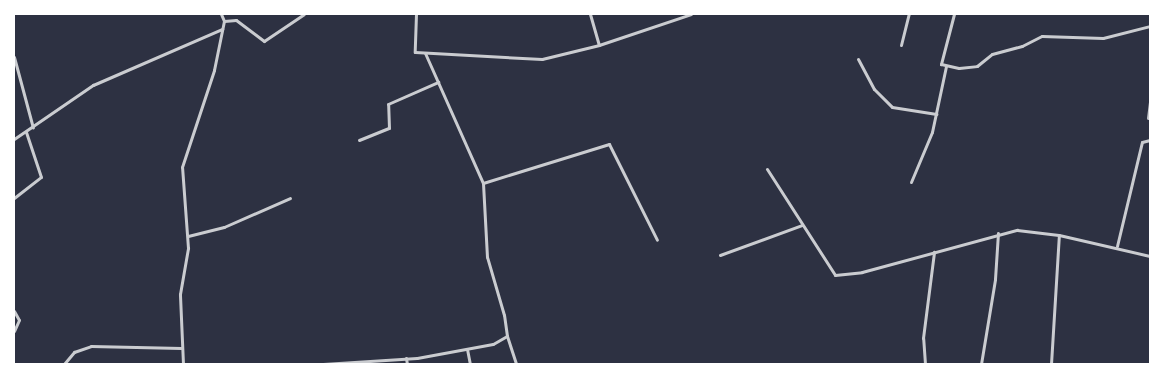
<!DOCTYPE html>
<html>
<head>
<meta charset="utf-8">
<style>
	body { margin:0 }
	#map { position:relative; width:1164px; height:378px; overflow:hidden; background:#2d3142; font-family:"Fira Sans Condensed",sans-serif }
	div>[style] { position:absolute }
	[style*='--x'] { left:calc(var(--x)*1px); top:calc(var(--y)*1px); width:calc(var(--w)*1px); rotate:calc(var(--a)*1deg) }
	.minor>* { height:3px; margin:-1.5px; padding:0 1.5px; transform-origin:1.5px; border-radius:1.5px; background:#caccd0 }
	span { translate:-50% -50%; white-space:nowrap; text-align:center; line-height:1.15; -webkit-text-stroke:5px #fff; paint-order:stroke }
	.frame { position:absolute; inset:0; border:15px solid #fff; pointer-events:none }
</style>
</head>
<body>
<div id="map">
	<div class="minor">
		<i style="--x:416;--y:14;--w:38;--a:92"></i>
		<i style="--x:415;--y:52;--w:127;--a:3.2"></i>
		<i style="--x:542;--y:59;--w:59;--a:-13.8"></i>
		<i style="--x:599;--y:45;--w:97;--a:-18.6"></i>
		<i style="--x:590;--y:14;--w:32;--a:74"></i>
		<i style="--x:954;--y:14;--w:52;--a:104.6"></i>
		<i style="--x:941;--y:64;--w:18;--a:13"></i>
		<i style="--x:959;--y:68;--w:18;--a:-6"></i>
		<i style="--x:977;--y:66;--w:19;--a:-39"></i>
		<i style="--x:992;--y:54;--w:31;--a:-15"></i>
		<i style="--x:1022;--y:46;--w:22;--a:-27"></i>
		<i style="--x:1042;--y:36;--w:61;--a:1.9"></i>
		<i style="--x:1103;--y:38;--w:49;--a:-14.3"></i>
		<i style="--x:224;--y:21;--w:12;--a:-5"></i>
		<i style="--x:236;--y:20;--w:35;--a:37"></i>
		<i style="--x:264;--y:41;--w:48;--a:-34"></i>
		<i style="--x:901;--y:45;--w:32;--a:-76"></i>
		<i style="--x:425;--y:53;--w:142;--a:66"></i>
		<i style="--x:483;--y:183;--w:132;--a:-17.2"></i>
		<i style="--x:609;--y:144;--w:107;--a:63.4"></i>
		<i style="--x:14;--y:57;--w:73;--a:75"></i>
		<i style="--x:858;--y:59;--w:34;--a:62"></i>
		<i style="--x:874;--y:89;--w:25;--a:45"></i>
		<i style="--x:892;--y:107;--w:45;--a:9"></i>
		<i style="--x:1148;--y:118;--w:16;--a:-83"></i>
		<i style="--x:14;--y:139;--w:96;--a:-34.4"></i>
		<i style="--x:93;--y:85;--w:141;--a:-23.5"></i>
		<i style="--x:359;--y:140;--w:32;--a:-22"></i>
		<i style="--x:389;--y:128;--w:24;--a:-92"></i>
		<i style="--x:388;--y:104;--w:55;--a:-23.7"></i>
		<i style="--x:767;--y:169;--w:126;--a:57.3"></i>
		<i style="--x:835;--y:275;--w:27;--a:-6"></i>
		<i style="--x:862;--y:272;--w:161;--a:-15.2"></i>
		<i style="--x:1017;--y:230;--w:42;--a:6.8"></i>
		<i style="--x:1059;--y:235;--w:93;--a:13"></i>
		<i style="--x:911;--y:182;--w:54;--a:-67.2"></i>
		<i style="--x:932;--y:132;--w:67;--a:-78"></i>
		<i style="--x:14;--y:198;--w:34;--a:-38"></i>
		<i style="--x:41;--y:177;--w:47;--a:-108.4"></i>
		<i style="--x:188;--y:236;--w:37;--a:-14"></i>
		<i style="--x:224;--y:227;--w:72;--a:-23.7"></i>
		<i style="--x:1117;--y:246;--w:107;--a:-76.5"></i>
		<i style="--x:1142;--y:142;--w:8;--a:-14"></i>
		<i style="--x:720;--y:255;--w:87;--a:-20.1"></i>
		<i style="--x:14;--y:311;--w:10;--a:61"></i>
		<i style="--x:19;--y:320;--w:12;--a:114"></i>
		<i style="--x:507;--y:336;--w:29;--a:72"></i>
		<i style="--x:467;--y:349;--w:15;--a:79"></i>
		<i style="--x:406;--y:358;--w:6;--a:81"></i>
		<i style="--x:64;--y:364;--w:16;--a:-50"></i>
		<i style="--x:74;--y:352;--w:18;--a:-19"></i>
		<i style="--x:91;--y:346;--w:90;--a:1.3"></i>
		<i style="--x:183;--y:364;--w:70;--a:-92.5"></i>
		<i style="--x:180;--y:294;--w:47;--a:-80.1"></i>
		<i style="--x:188;--y:248;--w:81;--a:-94.2"></i>
		<i style="--x:182;--y:167;--w:102;--a:-71.7"></i>
		<i style="--x:214;--y:70;--w:50;--a:-78.5"></i>
		<i style="--x:224;--y:21;--w:8;--a:-113"></i>
		<i style="--x:323;--y:364;--w:94;--a:-3.7"></i>
		<i style="--x:417;--y:358;--w:77;--a:-10.4"></i>
		<i style="--x:493;--y:344;--w:16;--a:-30"></i>
		<i style="--x:507;--y:336;--w:21;--a:-98"></i>
		<i style="--x:504;--y:315;--w:60;--a:-106.3"></i>
		<i style="--x:487;--y:257;--w:74;--a:-93.1"></i>
		<i style="--x:925;--y:364;--w:26;--a:-94"></i>
		<i style="--x:923;--y:338;--w:87;--a:-82.7"></i>
		<i style="--x:981;--y:364;--w:86;--a:-80.6"></i>
		<i style="--x:995;--y:279;--w:46;--a:-86.3"></i>
		<i style="--x:1051;--y:364;--w:129;--a:-86.5"></i>
	</div>
	<div class="frame"></div>
</div>
</body>
</html>
